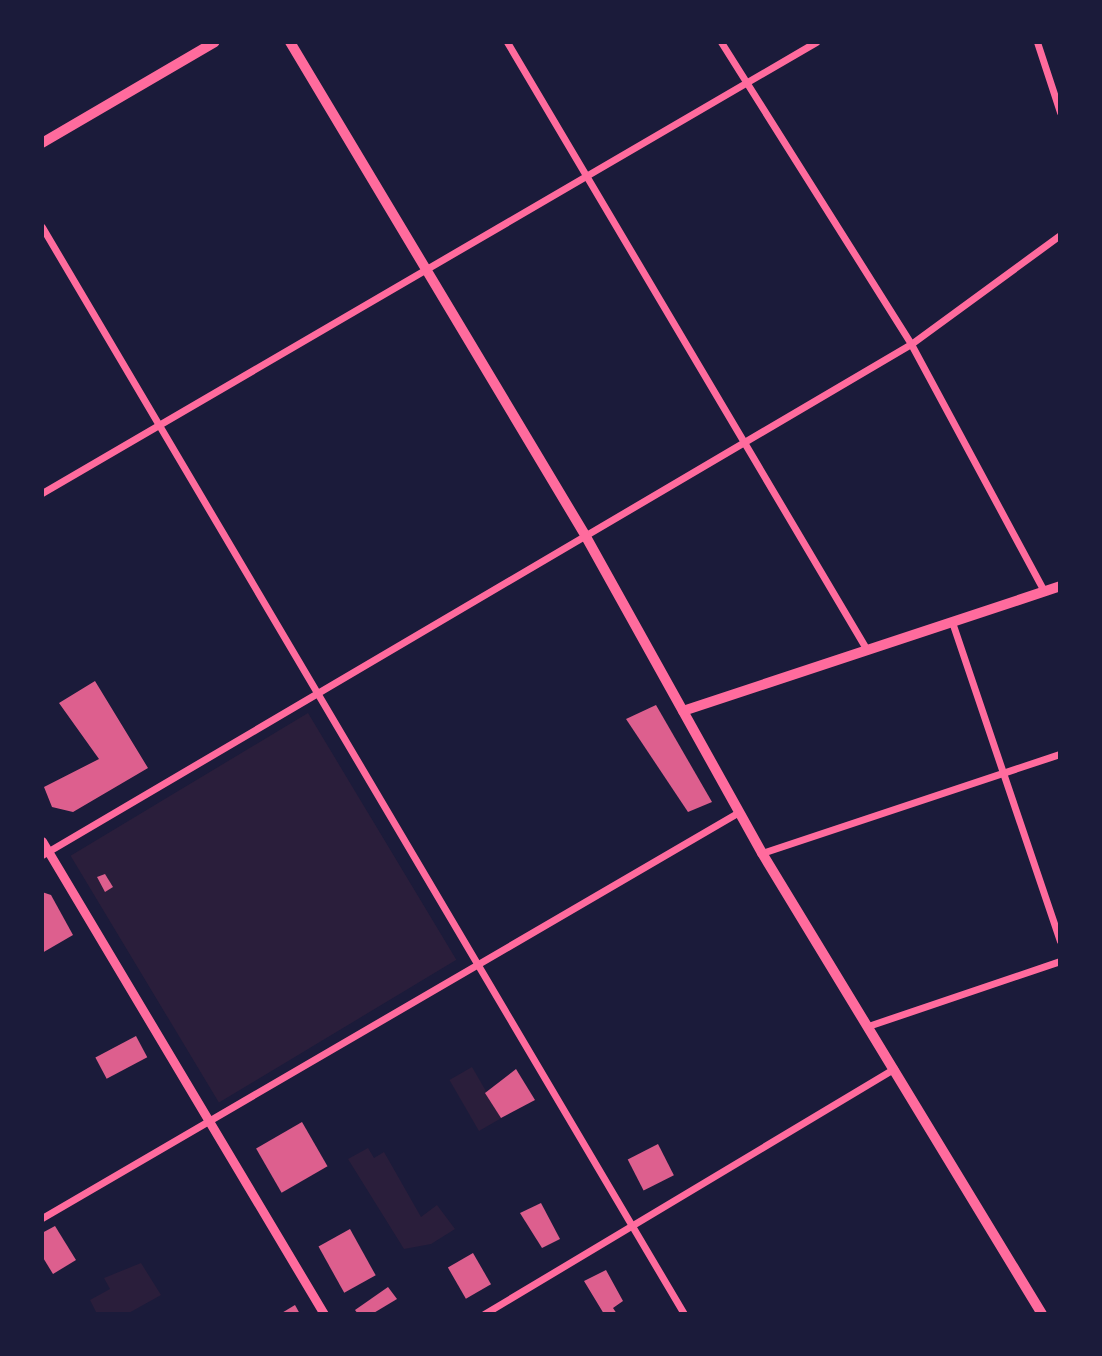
<!DOCTYPE html>
<html>
<head>
<meta charset="utf-8">
<style>
	body { margin:0 }
	#map { position:relative; width:1102px; height:1356px; overflow:hidden; background:#1b1b3a; font-family:"DM Sans",sans-serif }
	div>[style] { position:absolute }
	[style*='--x'] { left:calc(var(--x)*1px); top:calc(var(--y)*1px); width:calc(var(--w)*1px); rotate:calc(var(--a)*1deg) }
	.green>* { inset:0; background:#2a1e3b; transform-origin:0 0 }
	.building>* { inset:0; background:#dd5f8e; transform-origin:0 0 }
	.minor>* { height:7px; margin:-3.5px; padding:0 3.5px; transform-origin:3.5px; border-radius:3.5px; background:#ff6b9d }
	.tertiary>* { height:9px; margin:-4.5px; padding:0 4.5px; transform-origin:4.5px; border-radius:4.5px; background:#ff6b9d }
	.secondary>* { height:10px; margin:-5px; padding:0 5px; transform-origin:5px; border-radius:5px; background:#ff6b9d }
	span { translate:-50% -50%; white-space:nowrap; text-align:center; line-height:1.15; -webkit-text-stroke:6px #1b1b3a; paint-order:stroke }
	.frame { position:absolute; inset:0; border:44px solid #1b1b3a; pointer-events:none }
</style>
</head>
<body>
<div id="map">
	<div class="green">
		<i style="left:308px;top:713px;width:288px;height:277px;rotate:59deg"></i>
		<i style="left:472px;top:1067px;width:59px;height:26px;rotate:60deg"></i>
		<i style="clip-path:polygon(368px 1148px,374px 1158px,384px 1152px,421px 1217px,437px 1205px,455px 1229px,431px 1244px,404px 1249px,348px 1159px)"></i>
		<i style="clip-path:polygon(141px 1263px,161px 1295px,127px 1314px,97px 1314px,90px 1300px,110px 1289px,104px 1278px)"></i>
	</div>
	<div class="building">
		<i style="clip-path:polygon(95px 681px,148px 768px,73px 812px,52px 807px,44px 787px,99px 759px,59px 703px)"></i>
		<i style="clip-path:polygon(656px 705px,712px 802px,688px 812px,626px 719px)"></i>
		<i style="clip-path:polygon(105px 874px,113px 887px,105px 892px,97px 877px)"></i>
		<i style="clip-path:polygon(42px 892px,51px 895px,73px 935px,42px 953px)"></i>
		<i style="left:136px;top:1036px;width:24px;height:46px;rotate:62deg"></i>
		<i style="clip-path:polygon(516px 1069px,535px 1100px,501px 1118px,485px 1093px)"></i>
		<i style="left:302px;top:1122px;width:51px;height:53px;rotate:60deg"></i>
		<i style="left:658px;top:1144px;width:35px;height:34px;rotate:63deg"></i>
		<i style="clip-path:polygon(541px 1203px,560px 1239px,542px 1248px,520px 1213px)"></i>
		<i style="clip-path:polygon(55px 1226px,76px 1260px,53px 1274px,42px 1256px,42px 1233px)"></i>
		<i style="left:350px;top:1229px;width:53px;height:36px;rotate:61deg"></i>
		<i style="left:473px;top:1253px;width:36px;height:29px;rotate:60deg"></i>
		<i style="clip-path:polygon(606px 1270px,623px 1301px,613px 1308px,617px 1314px,604px 1314px,584px 1281px)"></i>
		<i style="clip-path:polygon(388px 1287px,397px 1299px,372px 1314px,358px 1314px,355px 1310px)"></i>
		<i style="clip-path:polygon(295px 1305px,300px 1314px,280px 1314px)"></i>
	</div>
	<div class="minor">
		<i style="--x:507;--y:42;--w:707;--a:59.37"></i>
		<i style="--x:721;--y:42;--w:357;--a:57.8"></i>
		<i style="--x:911;--y:344;--w:281;--a:61.7"></i>
		<i style="--x:1037;--y:42;--w:74;--a:71.8"></i>
		<i style="--x:42;--y:227;--w:1262;--a:59.43"></i>
		<i style="--x:42;--y:493;--w:896;--a:-30.23"></i>
		<i style="--x:952;--y:622;--w:337;--a:71.3"></i>
		<i style="--x:762;--y:853;--w:314;--a:-18.4"></i>
		<i style="--x:42;--y:855;--w:1008;--a:-30.46"></i>
		<i style="--x:911;--y:344;--w:185;--a:-36.2"></i>
		<i style="--x:871;--y:1025;--w:200;--a:-18.7"></i>
		<i style="--x:42;--y:1218;--w:807;--a:-30.22"></i>
		<i style="--x:484;--y:1314;--w:478;--a:-30.9"></i>
	</div>
	<div class="tertiary">
		<i style="--x:42;--y:841;--w:551;--a:59.2"></i>
	</div>
	<div class="secondary">
		<i style="--x:290;--y:42;--w:575;--a:59.1"></i>
		<i style="--x:585;--y:535;--w:364;--a:60.9"></i>
		<i style="--x:762;--y:853;--w:539;--a:58.73"></i>
		<i style="--x:42;--y:143;--w:200;--a:-30.3"></i>
		<i style="--x:683;--y:711;--w:397;--a:-18.3"></i>
	</div>
	<div class="frame"></div>
</div>
</body>
</html>
